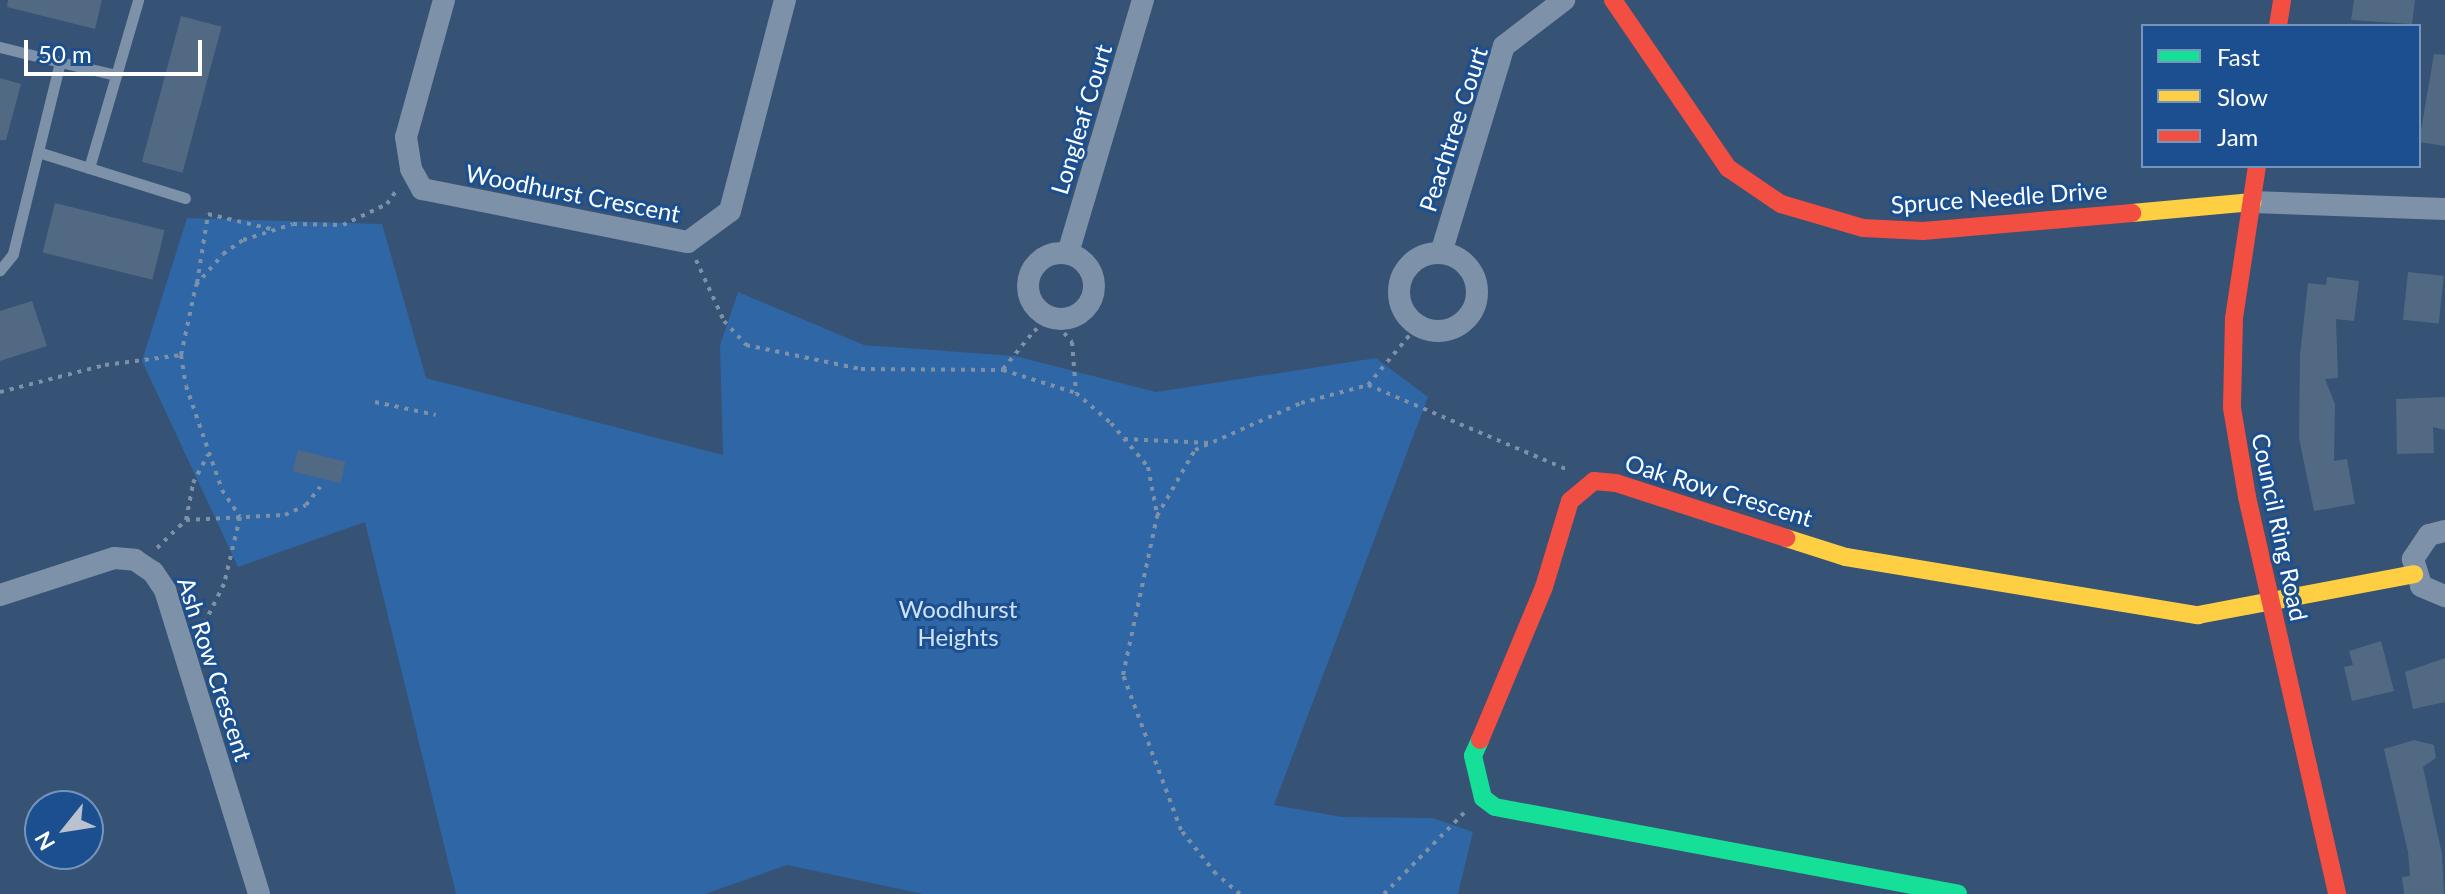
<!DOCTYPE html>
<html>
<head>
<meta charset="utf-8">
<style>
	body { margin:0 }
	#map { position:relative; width:2445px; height:894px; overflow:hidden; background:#365274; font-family:Lato,sans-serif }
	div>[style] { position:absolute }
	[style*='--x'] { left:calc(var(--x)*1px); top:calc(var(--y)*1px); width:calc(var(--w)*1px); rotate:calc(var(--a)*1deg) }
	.green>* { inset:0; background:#2f66a5 }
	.building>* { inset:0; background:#526984; transform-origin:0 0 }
	.path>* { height:4px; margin-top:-2px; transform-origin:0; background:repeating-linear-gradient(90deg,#7d92a8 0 4px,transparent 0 10px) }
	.lane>* { height:11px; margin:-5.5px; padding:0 5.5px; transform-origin:5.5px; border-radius:5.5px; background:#7d92a8 }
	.street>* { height:22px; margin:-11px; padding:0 11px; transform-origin:11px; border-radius:11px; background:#7d92a8 }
	.street>.ring { margin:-11px; padding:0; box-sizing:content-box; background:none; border:22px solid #7d92a8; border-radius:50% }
	.fast>* { height:18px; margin:-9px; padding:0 9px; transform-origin:9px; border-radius:9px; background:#16e098 }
	.slow>* { height:18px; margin:-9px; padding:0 9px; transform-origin:9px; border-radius:9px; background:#ffcf43 }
	.jam>* { height:18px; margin:-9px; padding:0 9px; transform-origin:9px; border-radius:9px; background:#f24e42 }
	span { translate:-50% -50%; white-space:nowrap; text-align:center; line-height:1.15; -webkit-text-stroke:6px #1b4f8f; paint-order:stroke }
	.street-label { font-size:24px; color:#fff }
	.park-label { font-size:24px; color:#cfe3fa }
	.legend { position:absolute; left:2141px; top:24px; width:280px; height:144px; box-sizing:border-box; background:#1b4f8f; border:2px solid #7695bc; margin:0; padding:10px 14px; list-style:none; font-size:24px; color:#fff }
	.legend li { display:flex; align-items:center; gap:16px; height:40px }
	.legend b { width:40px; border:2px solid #7695bc }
	.north { position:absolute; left:24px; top:790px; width:80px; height:80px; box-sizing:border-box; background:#1b4f8f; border:2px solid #7695bc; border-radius:50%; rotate:240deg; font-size:22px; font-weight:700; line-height:32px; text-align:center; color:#fff }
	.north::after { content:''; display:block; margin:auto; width:28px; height:36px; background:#b9c2ce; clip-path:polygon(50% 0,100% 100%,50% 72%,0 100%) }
	.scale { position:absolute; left:24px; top:40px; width:178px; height:36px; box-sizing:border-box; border:4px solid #fff; border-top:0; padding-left:10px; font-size:24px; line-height:28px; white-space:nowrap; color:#fff; -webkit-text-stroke:6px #1b4f8f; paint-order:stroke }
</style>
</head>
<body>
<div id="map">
	<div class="green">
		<i style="clip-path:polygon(187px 218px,382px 224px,426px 378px,723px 455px,720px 345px,738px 292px,864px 345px,1015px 356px,1156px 392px,1376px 358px,1428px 397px,1274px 805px,1342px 817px,1433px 818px,1473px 832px,1458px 894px,923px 894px,787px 865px,705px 894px,456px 894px,365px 522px,238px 567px,142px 361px)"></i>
	</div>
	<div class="building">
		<i style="clip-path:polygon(8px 0,102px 0,95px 29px,7px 7px)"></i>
		<i style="clip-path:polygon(2354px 0,2415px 0,2412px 24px,2351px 20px)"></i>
		<i style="left:181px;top:16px;width:42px;height:151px;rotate:15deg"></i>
		<i style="clip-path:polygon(2434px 54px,2445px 55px,2445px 146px,2419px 142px)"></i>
		<i style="clip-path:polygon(0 78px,21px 84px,6px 140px,0 140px)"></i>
		<i style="left:55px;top:203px;width:113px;height:51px;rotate:14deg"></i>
		<i style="left:2408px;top:272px;width:36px;height:48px;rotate:6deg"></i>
		<i style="clip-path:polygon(2327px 277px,2359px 281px,2354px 321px,2336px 319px,2338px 378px,2325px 379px,2335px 404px,2334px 461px,2347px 459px,2355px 504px,2314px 511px,2299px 438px,2300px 355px,2308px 283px,2326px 285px)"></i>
		<i style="clip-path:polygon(32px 301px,47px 346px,0 361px,0 311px)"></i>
		<i style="clip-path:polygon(2445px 397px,2445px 430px,2433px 427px,2434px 453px,2397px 454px,2396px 399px)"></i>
		<i style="left:298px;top:450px;width:49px;height:22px;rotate:14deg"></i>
		<i style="clip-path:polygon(2381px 641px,2394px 691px,2352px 701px,2344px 667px,2353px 665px,2349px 651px)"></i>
		<i style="clip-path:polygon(2445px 658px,2445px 702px,2413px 709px,2405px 672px)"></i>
		<i style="clip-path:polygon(2414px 740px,2434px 745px,2436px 758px,2423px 767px,2442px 854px,2444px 894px,2404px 894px,2402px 877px,2410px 876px,2408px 852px,2384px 749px)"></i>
	</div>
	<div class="path">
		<i style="--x:696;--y:260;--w:67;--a:65.3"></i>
		<i style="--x:724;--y:321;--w:33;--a:47"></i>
		<i style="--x:746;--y:345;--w:117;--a:11.8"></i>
		<i style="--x:861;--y:369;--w:142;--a:0.4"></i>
		<i style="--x:1003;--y:370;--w:77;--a:17.5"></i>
		<i style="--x:1076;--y:393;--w:46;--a:40.6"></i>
		<i style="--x:1111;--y:423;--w:57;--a:49.9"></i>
		<i style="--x:1148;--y:467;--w:48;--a:79.2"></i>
		<i style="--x:197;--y:283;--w:70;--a:-80.9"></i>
		<i style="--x:208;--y:214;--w:69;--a:13.4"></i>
		<i style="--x:181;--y:355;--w:31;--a:81"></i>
		<i style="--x:186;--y:386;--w:110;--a:70.9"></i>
		<i style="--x:222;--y:490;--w:32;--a:56"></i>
		<i style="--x:240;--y:517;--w:69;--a:103.4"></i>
		<i style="--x:224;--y:584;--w:51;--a:116.6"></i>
		<i style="--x:1003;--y:369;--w:49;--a:-50.8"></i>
		<i style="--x:1034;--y:331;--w:21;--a:-37"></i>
		<i style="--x:1051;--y:318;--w:32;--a:49"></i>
		<i style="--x:1072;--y:342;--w:51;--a:85.5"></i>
		<i style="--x:1368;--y:385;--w:78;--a:-50.2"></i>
		<i style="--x:0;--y:392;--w:108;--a:-14.4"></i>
		<i style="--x:105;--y:365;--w:77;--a:-7.5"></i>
		<i style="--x:181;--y:355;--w:72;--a:-77.9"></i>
		<i style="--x:196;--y:285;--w:41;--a:-48.9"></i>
		<i style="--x:223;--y:254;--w:24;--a:-35"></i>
		<i style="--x:243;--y:240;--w:52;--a:-17.7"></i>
		<i style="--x:293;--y:224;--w:50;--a:1.1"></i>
		<i style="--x:343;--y:225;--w:49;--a:-25.5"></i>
		<i style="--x:387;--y:204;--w:16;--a:-55"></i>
		<i style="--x:375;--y:402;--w:62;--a:12"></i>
		<i style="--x:1124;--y:439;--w:86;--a:2.7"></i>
		<i style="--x:186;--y:520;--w:38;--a:-79"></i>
		<i style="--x:193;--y:483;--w:32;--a:-62"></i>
		<i style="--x:157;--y:548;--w:40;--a:-44"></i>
		<i style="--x:186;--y:520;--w:99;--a:-2.9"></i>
		<i style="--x:285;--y:515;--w:23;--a:-25"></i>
		<i style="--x:306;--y:505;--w:23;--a:-52"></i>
		<i style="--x:1240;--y:894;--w:31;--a:-140"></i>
		<i style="--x:1216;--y:874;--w:56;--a:-128.5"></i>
		<i style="--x:1181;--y:830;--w:165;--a:-110.5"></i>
		<i style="--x:1123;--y:675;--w:163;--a:-77.9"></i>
		<i style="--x:1157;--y:516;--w:76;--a:-60.1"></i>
		<i style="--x:1195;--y:450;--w:116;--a:-23.9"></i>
		<i style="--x:1301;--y:403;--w:69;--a:-15"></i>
		<i style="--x:1368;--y:385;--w:215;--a:23"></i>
		<i style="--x:1384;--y:894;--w:114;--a:-45.4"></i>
	</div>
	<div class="lane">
		<i style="--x:0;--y:47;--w:62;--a:14"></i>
		<i style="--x:60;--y:62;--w:198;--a:103.8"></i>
		<i style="--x:13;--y:254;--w:21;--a:129"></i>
		<i style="--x:60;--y:62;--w:57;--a:13.1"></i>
		<i style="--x:38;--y:152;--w:154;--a:17.4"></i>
		<i style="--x:89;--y:168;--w:175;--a:-73.7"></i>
	</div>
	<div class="street">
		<i style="--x:444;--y:0;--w:142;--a:105.5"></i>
		<i style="--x:406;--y:137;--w:32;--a:81"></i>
		<i style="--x:411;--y:169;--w:23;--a:61"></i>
		<i style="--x:422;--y:189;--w:271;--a:11.3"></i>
		<i style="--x:688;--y:242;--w:52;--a:-36.4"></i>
		<i style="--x:730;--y:211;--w:218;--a:-75.4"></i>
		<i style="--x:2252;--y:202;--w:193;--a:2.1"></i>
		<i class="ring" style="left:1028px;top:253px;width:44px;height:44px"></i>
		<i style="--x:1068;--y:253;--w:264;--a:-73.5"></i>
		<i style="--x:1441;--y:253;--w:216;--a:-73.1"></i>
		<i style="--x:1504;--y:46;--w:76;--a:-37.5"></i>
		<i class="ring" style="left:1399px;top:253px;width:56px;height:56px"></i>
		<i style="--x:2445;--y:531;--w:16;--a:166"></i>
		<i style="--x:2429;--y:535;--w:29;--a:124"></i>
		<i style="--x:2413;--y:559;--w:28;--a:73"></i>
		<i style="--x:2421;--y:586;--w:26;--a:23"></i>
		<i style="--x:0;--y:595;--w:120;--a:-18"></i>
		<i style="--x:114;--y:558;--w:21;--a:5"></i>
		<i style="--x:135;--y:560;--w:22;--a:34"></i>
		<i style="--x:153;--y:572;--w:22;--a:56"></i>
		<i style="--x:165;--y:590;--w:318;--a:72.8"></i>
	</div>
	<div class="fast">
		<i style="--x:1480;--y:740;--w:17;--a:114"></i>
		<i style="--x:1473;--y:756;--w:43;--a:76.6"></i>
		<i style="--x:1483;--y:798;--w:15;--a:37"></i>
		<i style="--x:1495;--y:807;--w:471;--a:10.6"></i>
	</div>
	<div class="slow">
		<i style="--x:2132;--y:213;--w:121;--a:-5.2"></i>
		<i style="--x:1786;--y:538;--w:63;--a:17.6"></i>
		<i style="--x:1846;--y:557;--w:357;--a:9.4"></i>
		<i style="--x:2198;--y:615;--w:220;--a:-10.7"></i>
	</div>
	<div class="jam">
		<i style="--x:1613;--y:0;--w:204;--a:55.6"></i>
		<i style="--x:1728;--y:168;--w:64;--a:34.2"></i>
		<i style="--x:1781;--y:204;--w:85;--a:16.3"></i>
		<i style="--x:1863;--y:228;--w:60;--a:2.9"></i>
		<i style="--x:1923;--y:231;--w:210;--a:-4.9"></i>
		<i style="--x:2278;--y:26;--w:26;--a:-81"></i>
		<i style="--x:2257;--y:166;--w:154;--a:98.6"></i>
		<i style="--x:2234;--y:318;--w:90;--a:91.3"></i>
		<i style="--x:2232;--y:408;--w:90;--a:80.4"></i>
		<i style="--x:2247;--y:497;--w:407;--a:77.2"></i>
		<i style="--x:1480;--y:740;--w:166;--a:-67.3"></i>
		<i style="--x:1544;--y:587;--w:90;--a:-73.2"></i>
		<i style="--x:1570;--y:501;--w:31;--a:-40"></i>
		<i style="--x:1594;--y:481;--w:22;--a:5"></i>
		<i style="--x:1616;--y:483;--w:179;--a:17.9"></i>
	</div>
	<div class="street-label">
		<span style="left:1081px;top:119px;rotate:-73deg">Longleaf Court</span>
		<span style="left:1453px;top:129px;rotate:-72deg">Peachtree Court</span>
		<span style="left:573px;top:193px;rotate:11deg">Woodhurst Crescent</span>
		<span style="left:1999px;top:197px;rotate:-4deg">Spruce Needle Drive</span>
		<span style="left:1719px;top:490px;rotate:17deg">Oak Row Crescent</span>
		<span style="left:2280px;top:527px;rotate:78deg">Council Ring Road</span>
		<span style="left:215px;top:669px;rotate:72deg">Ash Row Crescent</span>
	</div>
	<div class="park-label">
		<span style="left:958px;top:623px">Woodhurst<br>Heights</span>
	</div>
	<ul class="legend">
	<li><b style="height:10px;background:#16e098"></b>Fast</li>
	<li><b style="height:10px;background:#ffcf43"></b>Slow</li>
	<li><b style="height:10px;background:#f24e42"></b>Jam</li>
	</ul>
	<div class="north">N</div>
	<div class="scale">50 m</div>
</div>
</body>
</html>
